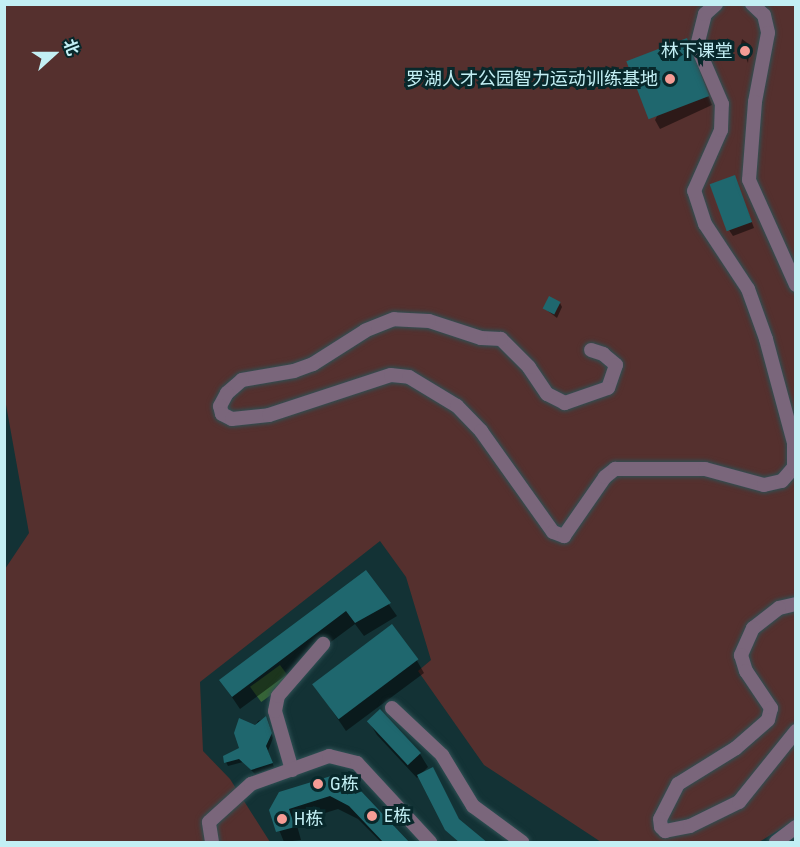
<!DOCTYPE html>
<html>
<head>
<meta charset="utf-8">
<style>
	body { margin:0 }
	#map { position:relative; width:800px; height:847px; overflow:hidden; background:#133235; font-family:"Roboto Condensed","Noto Sans SC",sans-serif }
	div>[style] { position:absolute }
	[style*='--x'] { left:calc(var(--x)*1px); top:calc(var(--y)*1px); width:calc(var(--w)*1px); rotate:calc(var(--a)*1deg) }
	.green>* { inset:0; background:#55302e }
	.water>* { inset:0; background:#366437; transform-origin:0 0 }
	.shadow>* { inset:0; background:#0007 }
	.building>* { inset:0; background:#1f676e; transform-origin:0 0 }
	.roads { filter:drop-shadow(0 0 2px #2f5054) drop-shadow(0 0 2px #2f5054) }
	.minor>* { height:14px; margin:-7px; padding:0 7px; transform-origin:7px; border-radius:7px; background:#7a667b }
	.dots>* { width:16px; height:16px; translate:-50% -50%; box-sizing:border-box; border:3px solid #08282b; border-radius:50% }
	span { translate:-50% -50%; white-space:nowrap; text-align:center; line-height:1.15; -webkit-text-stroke:6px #08282b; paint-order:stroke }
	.poi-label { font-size:18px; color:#c3eff4 }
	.right { translate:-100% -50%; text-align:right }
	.left { translate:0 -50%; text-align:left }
	.frame { position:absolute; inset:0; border:6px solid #c3eff4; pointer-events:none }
	.north { position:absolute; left:24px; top:24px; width:60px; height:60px; -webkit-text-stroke:4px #08282b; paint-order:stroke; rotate:69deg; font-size:16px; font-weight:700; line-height:24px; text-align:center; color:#c3eff4 }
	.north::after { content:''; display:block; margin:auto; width:21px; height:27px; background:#c3eff4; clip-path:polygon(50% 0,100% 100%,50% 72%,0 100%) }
</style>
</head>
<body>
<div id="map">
	<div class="green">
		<i style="clip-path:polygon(5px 5px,795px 5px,795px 820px,759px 842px,601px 842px,484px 765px,418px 671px,431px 660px,406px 577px,380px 541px,200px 682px,203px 751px,230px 779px,270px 842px,5px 842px,5px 569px,29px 533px,5px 399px)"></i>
	</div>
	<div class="water">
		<i style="left:280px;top:665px;width:19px;height:37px;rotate:54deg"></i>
	</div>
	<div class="shadow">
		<i style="clip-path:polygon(742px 39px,750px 45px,748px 63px,741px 44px)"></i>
		<i style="clip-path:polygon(691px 49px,712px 105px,660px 129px,655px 120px)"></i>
		<i style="clip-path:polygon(737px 183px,754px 228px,733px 236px,729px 230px)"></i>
		<i style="clip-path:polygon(560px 303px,562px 307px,557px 318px,544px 308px)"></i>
		<i style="clip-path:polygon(366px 572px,397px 616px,364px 636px,355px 624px,240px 709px,221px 681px)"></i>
		<i style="clip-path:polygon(416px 659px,424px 673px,346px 731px,314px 684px)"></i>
		<i style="clip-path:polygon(380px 711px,420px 754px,428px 767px,422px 773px,460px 821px,462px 842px,419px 776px,417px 778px,377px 735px,369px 722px)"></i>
		<i style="clip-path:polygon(267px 718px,273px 738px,268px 751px,274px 767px,255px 774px,243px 762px,228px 766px,226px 762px,241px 749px,258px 721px)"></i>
		<i style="clip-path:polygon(331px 777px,408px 842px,381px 842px,358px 819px,338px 809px,296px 822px,301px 840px,284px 842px,271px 810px)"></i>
	</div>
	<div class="building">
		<i style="left:687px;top:38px;width:62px;height:65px;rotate:69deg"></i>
		<i style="left:735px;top:175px;width:50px;height:27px;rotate:70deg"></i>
		<i style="left:549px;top:296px;width:13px;height:14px;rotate:27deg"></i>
		<i style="clip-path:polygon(366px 570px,391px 603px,355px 623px,346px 611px,232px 697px,219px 680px)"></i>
		<i style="left:392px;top:624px;width:44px;height:100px;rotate:53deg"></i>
		<i style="left:380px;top:709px;width:60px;height:18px;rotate:47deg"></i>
		<i style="clip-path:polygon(266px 716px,272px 733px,266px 746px,273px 763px,251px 770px,239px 759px,224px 763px,223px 756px,239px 748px,234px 733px,239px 718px,255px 725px)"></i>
		<i style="clip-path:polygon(433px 767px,459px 819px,488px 843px,460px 843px,445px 830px,417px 775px)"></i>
		<i style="clip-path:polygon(331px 776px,360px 790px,410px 843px,384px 843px,349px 806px,330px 796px,289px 809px,295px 827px,276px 832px,269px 810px,279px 792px)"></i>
	</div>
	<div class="roads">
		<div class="minor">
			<i style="--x:752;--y:4;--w:16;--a:43"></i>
			<i style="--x:764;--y:15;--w:18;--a:77"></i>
			<i style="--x:768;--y:33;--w:70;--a:100.7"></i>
			<i style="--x:755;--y:102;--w:78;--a:94.4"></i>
			<i style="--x:749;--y:180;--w:115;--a:65.9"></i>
			<i style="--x:591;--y:350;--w:13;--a:18"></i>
			<i style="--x:603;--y:354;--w:17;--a:40"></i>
			<i style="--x:616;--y:365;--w:24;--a:109"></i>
			<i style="--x:608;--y:388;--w:46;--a:160.8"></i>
			<i style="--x:565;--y:403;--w:20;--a:-153"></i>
			<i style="--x:547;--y:394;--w:32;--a:-124"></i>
			<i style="--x:529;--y:367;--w:40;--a:-135"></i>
			<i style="--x:501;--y:339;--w:20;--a:-177"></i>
			<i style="--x:481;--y:338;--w:55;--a:-161.9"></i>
			<i style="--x:429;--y:321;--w:35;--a:-177"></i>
			<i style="--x:394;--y:319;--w:31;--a:158"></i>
			<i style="--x:365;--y:331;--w:62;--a:147.6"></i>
			<i style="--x:313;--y:364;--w:20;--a:160"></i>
			<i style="--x:294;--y:371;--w:53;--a:170.2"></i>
			<i style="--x:242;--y:380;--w:20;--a:139"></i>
			<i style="--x:227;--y:393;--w:15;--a:118"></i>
			<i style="--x:220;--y:406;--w:8;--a:76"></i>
			<i style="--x:222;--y:414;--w:11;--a:27"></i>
			<i style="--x:232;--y:419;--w:37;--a:-6"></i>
			<i style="--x:269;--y:415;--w:128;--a:-18.2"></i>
			<i style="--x:391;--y:375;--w:18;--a:6"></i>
			<i style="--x:409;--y:377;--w:56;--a:31.1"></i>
			<i style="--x:457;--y:406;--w:35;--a:46"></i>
			<i style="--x:481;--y:431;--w:124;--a:54.5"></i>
			<i style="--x:553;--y:532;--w:12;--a:20"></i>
			<i style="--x:564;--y:536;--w:72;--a:-55.2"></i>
			<i style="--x:605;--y:477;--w:13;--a:-39"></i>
			<i style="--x:615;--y:469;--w:90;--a:0"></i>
			<i style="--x:705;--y:469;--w:61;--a:15.2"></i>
			<i style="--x:764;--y:485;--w:18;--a:-13"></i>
			<i style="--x:782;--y:481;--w:18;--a:-49"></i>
			<i style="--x:794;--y:467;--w:24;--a:-90"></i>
			<i style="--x:794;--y:443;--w:108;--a:-105.1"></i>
			<i style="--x:766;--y:339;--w:53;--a:-109.8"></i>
			<i style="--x:748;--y:289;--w:78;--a:-123.5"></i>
			<i style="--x:705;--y:224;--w:35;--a:-108"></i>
			<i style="--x:694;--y:191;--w:67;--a:-66.1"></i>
			<i style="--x:721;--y:130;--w:26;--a:-88"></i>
			<i style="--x:722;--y:104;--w:63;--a:-113.3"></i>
			<i style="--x:697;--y:46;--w:33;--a:-76"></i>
			<i style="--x:705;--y:14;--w:15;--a:-42"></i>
			<i style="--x:796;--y:604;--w:17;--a:167"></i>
			<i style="--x:779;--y:608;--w:33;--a:142"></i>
			<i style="--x:753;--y:628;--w:30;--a:114"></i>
			<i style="--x:741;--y:655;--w:17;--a:73"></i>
			<i style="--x:746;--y:671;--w:45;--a:56"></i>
			<i style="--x:771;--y:708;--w:12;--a:104"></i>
			<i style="--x:768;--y:720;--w:43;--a:138.8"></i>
			<i style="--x:736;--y:748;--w:68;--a:148.2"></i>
			<i style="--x:678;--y:784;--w:39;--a:117"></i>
			<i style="--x:660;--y:819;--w:8;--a:83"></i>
			<i style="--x:661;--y:827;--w:6;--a:45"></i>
			<i style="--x:665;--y:831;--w:25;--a:-11"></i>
			<i style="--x:690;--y:826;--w:55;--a:-26.1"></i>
			<i style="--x:739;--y:802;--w:91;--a:-51.2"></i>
			<i style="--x:392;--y:708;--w:69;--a:43.2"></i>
			<i style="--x:442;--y:755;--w:60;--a:58.7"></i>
			<i style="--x:473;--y:806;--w:61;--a:36.3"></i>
			<i style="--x:292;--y:770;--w:61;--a:-106.1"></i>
			<i style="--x:275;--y:711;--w:15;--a:-79"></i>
			<i style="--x:278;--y:696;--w:69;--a:-49.1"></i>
			<i style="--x:212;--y:842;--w:20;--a:-99"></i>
			<i style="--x:209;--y:822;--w:57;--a:-42.1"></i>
			<i style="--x:251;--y:784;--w:83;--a:-19.7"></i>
			<i style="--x:329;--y:756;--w:29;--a:14"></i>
			<i style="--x:357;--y:763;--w:108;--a:47.3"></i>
			<i style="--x:776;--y:842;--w:25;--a:-37"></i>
		</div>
	</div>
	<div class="dots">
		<i style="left:745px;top:51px;background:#f59c95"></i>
		<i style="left:670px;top:79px;background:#f59c95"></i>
		<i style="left:318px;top:784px;background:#f59c95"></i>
		<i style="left:372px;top:816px;background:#f59c95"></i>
		<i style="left:282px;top:819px;background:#f59c95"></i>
	</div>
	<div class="poi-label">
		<span class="right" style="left:733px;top:51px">林下课堂</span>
		<span class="right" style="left:658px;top:79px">罗湖人才公园智力运动训练基地</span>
		<span class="left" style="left:330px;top:784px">G栋</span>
		<span class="left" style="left:384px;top:816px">E栋</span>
		<span class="left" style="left:294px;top:819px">H栋</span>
	</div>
	<div class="frame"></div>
	<div class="north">北</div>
</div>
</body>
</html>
